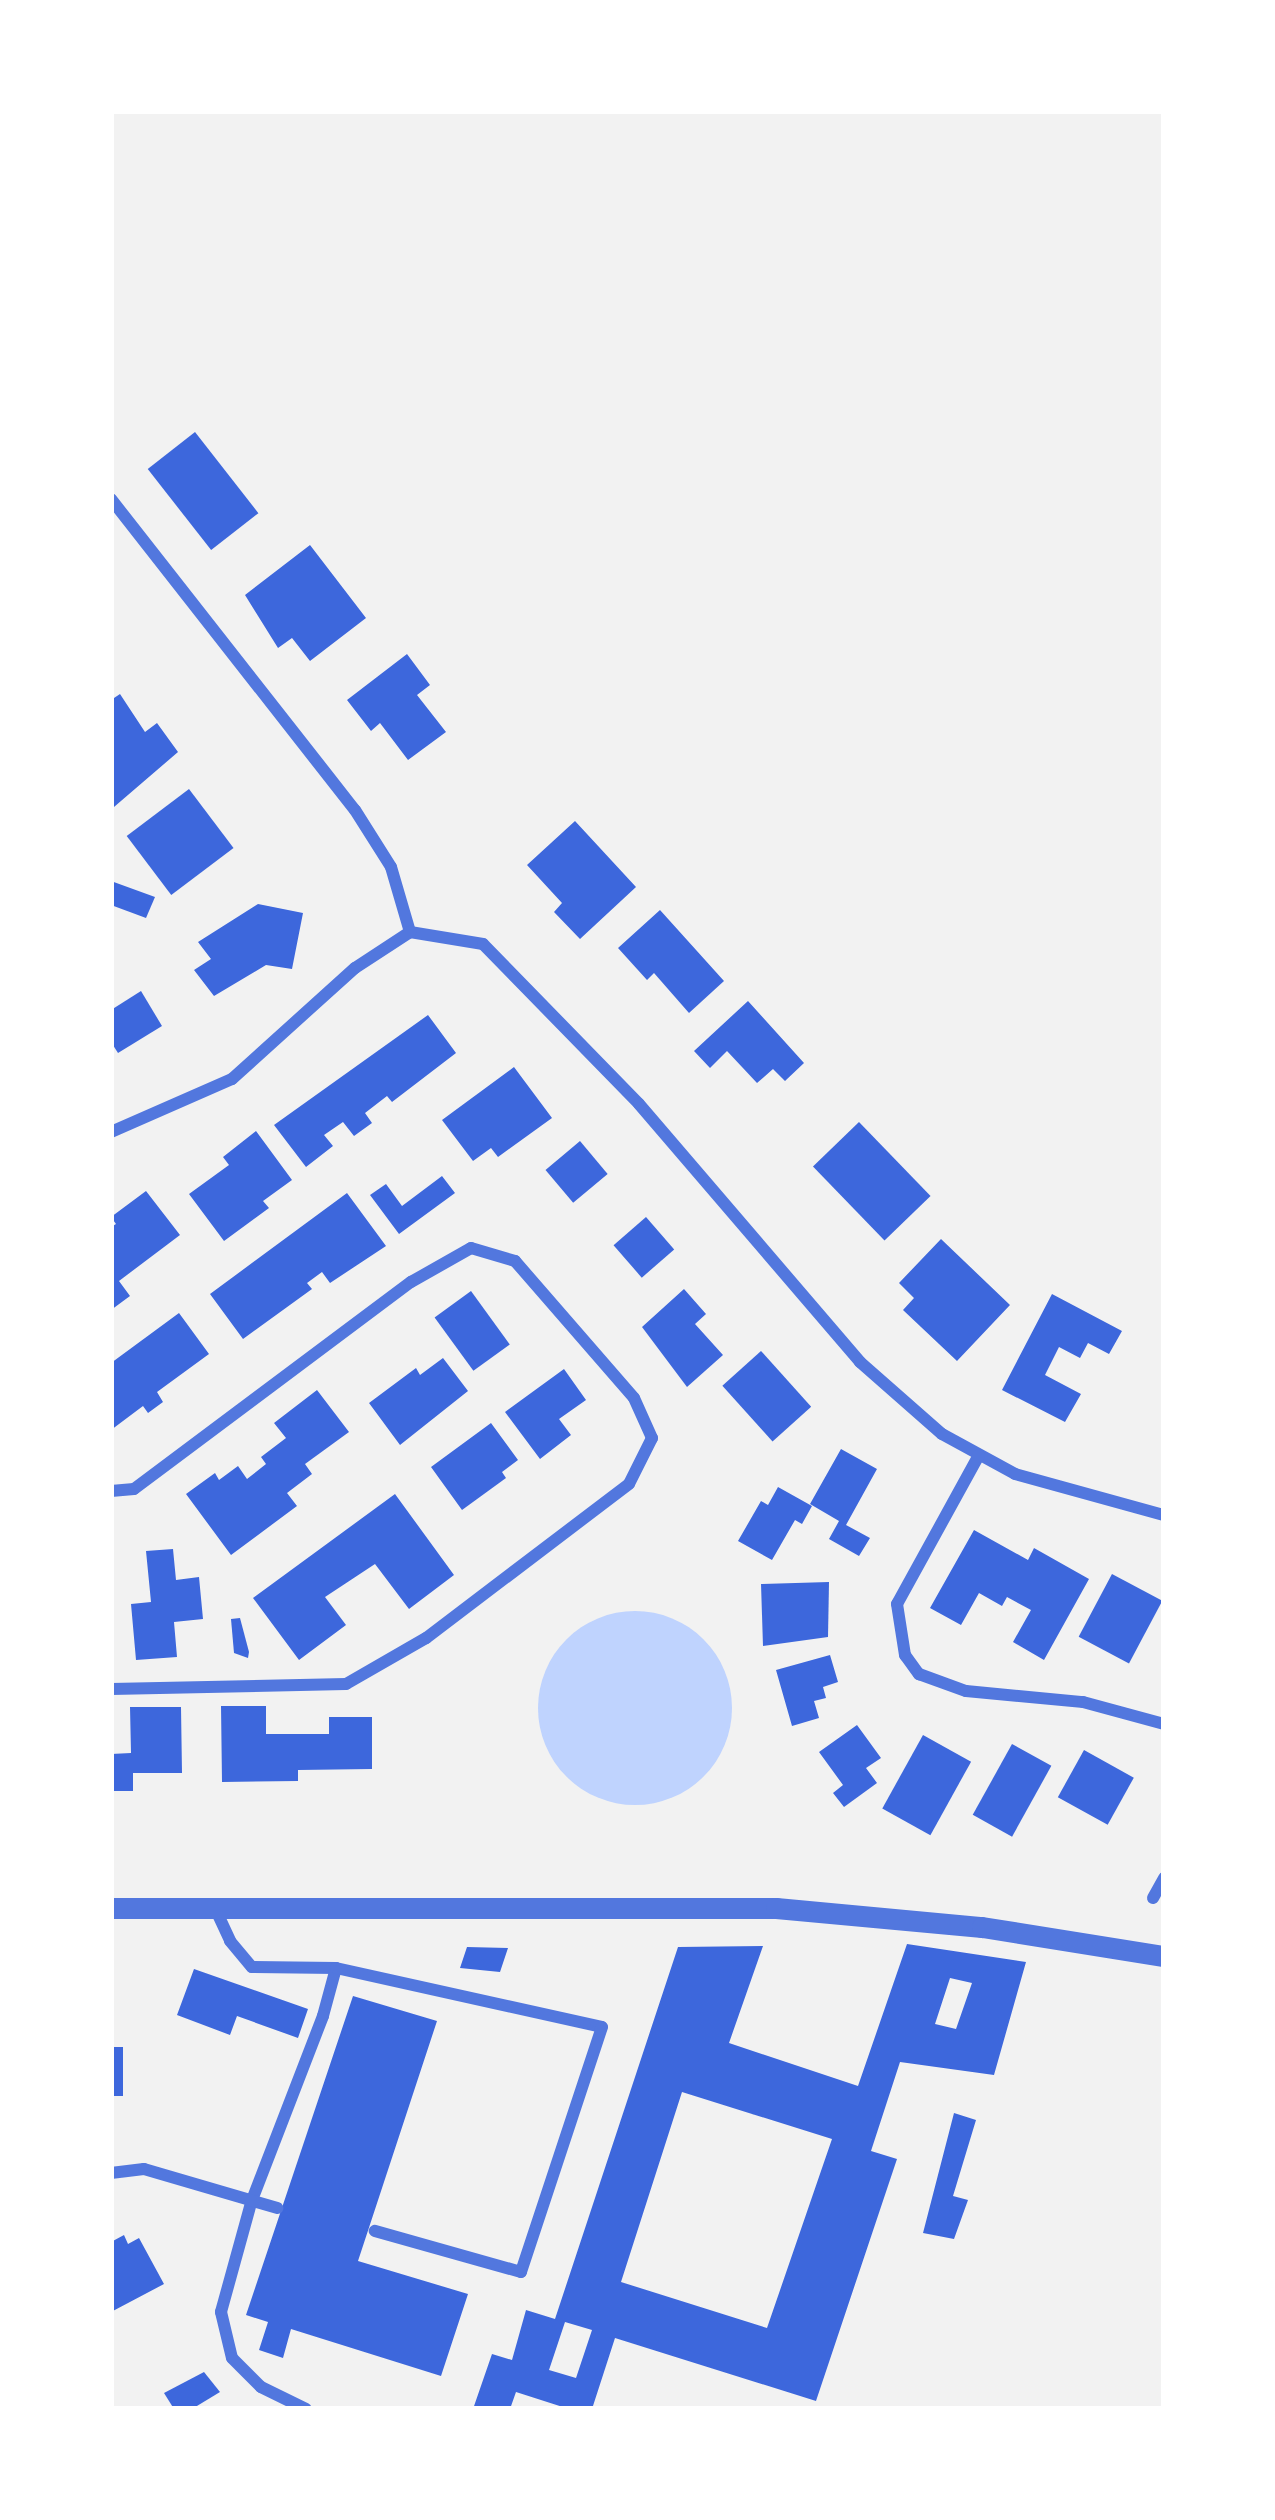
<!DOCTYPE html>
<html>
<head>
<meta charset="utf-8">
<style>
	body { margin:0 }
	#map { position:relative; width:1275px; height:2520px; overflow:hidden; background:#f2f2f2; font-family:Jost,sans-serif }
	div>[style] { position:absolute }
	[style*='--x'] { left:calc(var(--x)*1px); top:calc(var(--y)*1px); width:calc(var(--w)*1px); rotate:calc(var(--a)*1deg) }
	.water>* { inset:0; background:#bfd3fe }
	.round { border-radius:50% }
	.building>* { inset:0; background:#3d67dc; transform-origin:0 0 }
	.minor>* { height:12px; margin:-6px; padding:0 6px; transform-origin:6px; border-radius:6px; background:#5277de }
	.tertiary>* { height:21px; margin:-10.5px; padding:0 10.5px; transform-origin:10.5px; border-radius:10.5px; background:#5277de }
	span { translate:-50% -50%; white-space:nowrap; text-align:center; line-height:1.15; -webkit-text-stroke:12px #fff; paint-order:stroke }
	.frame { position:absolute; inset:0; border:114px solid #fff; pointer-events:none }
</style>
</head>
<body>
<div id="map">
	<div class="water">
		<i class="round" style="left:538px;top:1611px;width:194px;height:194px"></i>
	</div>
	<div class="building">
		<i style="left:195px;top:432px;width:103px;height:60px;rotate:52deg"></i>
		<i style="clip-path:polygon(310px 545px,366px 618px,310px 661px,292px 638px,278px 648px,245px 595px)"></i>
		<i style="clip-path:polygon(407px 654px,430px 685px,417px 695px,446px 732px,408px 760px,380px 723px,371px 731px,347px 700px)"></i>
		<i style="clip-path:polygon(120px 694px,145px 732px,157px 723px,178px 752px,114px 807px,111px 700px)"></i>
		<i style="left:189px;top:789px;width:74px;height:78px;rotate:53deg"></i>
		<i style="clip-path:polygon(575px 821px,636px 887px,580px 939px,554px 912px,562px 903px,527px 865px)"></i>
		<i style="clip-path:polygon(111px 881px,155px 897px,146px 918px,111px 905px)"></i>
		<i style="clip-path:polygon(258px 904px,303px 913px,292px 969px,266px 965px,214px 996px,194px 970px,211px 959px,198px 942px)"></i>
		<i style="clip-path:polygon(660px 910px,724px 981px,689px 1013px,654px 973px,647px 980px,618px 948px)"></i>
		<i style="clip-path:polygon(141px 991px,162px 1026px,118px 1053px,111px 1042px,111px 1010px)"></i>
		<i style="clip-path:polygon(748px 1001px,804px 1063px,785px 1081px,773px 1069px,757px 1083px,727px 1051px,710px 1068px,694px 1051px)"></i>
		<i style="clip-path:polygon(428px 1015px,456px 1053px,392px 1102px,387px 1096px,365px 1113px,372px 1123px,354px 1136px,343px 1122px,324px 1135px,333px 1146px,306px 1167px,274px 1125px)"></i>
		<i style="clip-path:polygon(514px 1067px,552px 1118px,498px 1157px,491px 1148px,473px 1161px,442px 1120px)"></i>
		<i style="left:859px;top:1122px;width:103px;height:64px;rotate:46deg"></i>
		<i style="clip-path:polygon(256px 1131px,292px 1180px,263px 1201px,269px 1208px,224px 1241px,189px 1194px,229px 1165px,223px 1157px)"></i>
		<i style="left:580px;top:1141px;width:43px;height:45px;rotate:50deg"></i>
		<i style="clip-path:polygon(442px 1176px,455px 1193px,399px 1234px,370px 1195px,386px 1184px,402px 1206px)"></i>
		<i style="clip-path:polygon(146px 1191px,180px 1235px,119px 1281px,130px 1296px,111px 1310px,111px 1227px,116px 1224px,111px 1217px)"></i>
		<i style="clip-path:polygon(347px 1193px,386px 1246px,330px 1283px,322px 1272px,307px 1283px,312px 1289px,243px 1339px,210px 1294px)"></i>
		<i style="left:646px;top:1217px;width:43px;height:43px;rotate:49deg"></i>
		<i style="clip-path:polygon(941px 1239px,1010px 1305px,957px 1361px,903px 1310px,914px 1298px,899px 1283px)"></i>
		<i style="clip-path:polygon(684px 1289px,706px 1314px,695px 1324px,723px 1355px,687px 1387px,642px 1327px)"></i>
		<i style="left:471px;top:1291px;width:66px;height:45px;rotate:54deg"></i>
		<i style="clip-path:polygon(1052px 1294px,1122px 1331px,1109px 1354px,1088px 1343px,1080px 1358px,1059px 1347px,1045px 1375px,1081px 1394px,1065px 1422px,1002px 1390px)"></i>
		<i style="clip-path:polygon(179px 1313px,209px 1354px,157px 1392px,163px 1402px,148px 1413px,143px 1406px,111px 1430px,111px 1363px)"></i>
		<i style="left:761px;top:1351px;width:75px;height:52px;rotate:48deg"></i>
		<i style="clip-path:polygon(443px 1358px,468px 1391px,400px 1445px,369px 1403px,416px 1368px,420px 1375px)"></i>
		<i style="clip-path:polygon(564px 1369px,586px 1400px,559px 1419px,571px 1435px,540px 1459px,505px 1412px)"></i>
		<i style="clip-path:polygon(317px 1390px,349px 1432px,305px 1464px,312px 1474px,287px 1493px,297px 1506px,231px 1555px,186px 1494px,215px 1473px,219px 1480px,238px 1466px,247px 1479px,266px 1464px,261px 1457px,286px 1438px,274px 1423px)"></i>
		<i style="clip-path:polygon(491px 1423px,518px 1460px,502px 1472px,506px 1478px,462px 1510px,431px 1467px)"></i>
		<i style="clip-path:polygon(841px 1449px,877px 1469px,846px 1525px,870px 1538px,859px 1556px,829px 1539px,839px 1521px,810px 1504px)"></i>
		<i style="clip-path:polygon(778px 1487px,812px 1506px,802px 1524px,795px 1520px,772px 1560px,738px 1541px,761px 1501px,768px 1505px)"></i>
		<i style="clip-path:polygon(395px 1494px,454px 1575px,409px 1609px,375px 1564px,325px 1597px,346px 1625px,299px 1660px,253px 1598px)"></i>
		<i style="clip-path:polygon(974px 1530px,1028px 1560px,1034px 1548px,1089px 1579px,1044px 1660px,1013px 1642px,1031px 1610px,1007px 1597px,1002px 1606px,979px 1593px,961px 1625px,930px 1608px)"></i>
		<i style="clip-path:polygon(173px 1549px,176px 1580px,199px 1577px,203px 1619px,174px 1622px,177px 1657px,136px 1660px,131px 1604px,151px 1602px,146px 1551px)"></i>
		<i style="left:1112px;top:1574px;width:57px;height:71px;rotate:28deg"></i>
		<i style="clip-path:polygon(829px 1582px,828px 1637px,763px 1646px,761px 1584px)"></i>
		<i style="clip-path:polygon(240px 1618px,249px 1652px,248px 1658px,234px 1653px,231px 1619px)"></i>
		<i style="clip-path:polygon(830px 1655px,838px 1682px,823px 1687px,826px 1698px,814px 1701px,819px 1718px,792px 1726px,776px 1670px)"></i>
		<i style="clip-path:polygon(221px 1706px,266px 1706px,266px 1734px,329px 1734px,329px 1717px,372px 1717px,372px 1769px,298px 1770px,298px 1781px,222px 1782px)"></i>
		<i style="clip-path:polygon(130px 1707px,181px 1707px,182px 1773px,133px 1773px,133px 1791px,111px 1791px,111px 1754px,131px 1753px)"></i>
		<i style="clip-path:polygon(857px 1725px,881px 1758px,866px 1768px,877px 1783px,844px 1807px,833px 1793px,843px 1785px,819px 1752px)"></i>
		<i style="left:923px;top:1735px;width:55px;height:84px;rotate:29deg"></i>
		<i style="left:1012px;top:1744px;width:45px;height:81px;rotate:29deg"></i>
		<i style="left:1084px;top:1750px;width:57px;height:54px;rotate:29deg"></i>
		<i style="clip-path:polygon(evenodd,907px 1944px,1026px 1962px,994px 2075px,900px 2062px,871px 2151px,897px 2159px,816px 2401px,615px 2338px,592px 2409px,569px 2409px,516px 2392px,510px 2409px,473px 2409px,492px 2354px,512px 2360px,526px 2310px,555px 2319px,678px 1947px,763px 1946px,729px 2043px,858px 2086px,907px 1944px,950px 1978px,972px 1983px,956px 2029px,935px 2024px,950px 1978px,907px 1944px,682px 2092px,832px 2139px,767px 2328px,621px 2282px,682px 2092px,907px 1944px,565px 2322px,592px 2330px,576px 2378px,549px 2370px,565px 2322px)"></i>
		<i style="clip-path:polygon(467px 1947px,508px 1948px,500px 1972px,460px 1968px)"></i>
		<i style="clip-path:polygon(194px 1969px,308px 2009px,298px 2038px,237px 2016px,230px 2035px,177px 2015px)"></i>
		<i style="clip-path:polygon(353px 1996px,437px 2021px,358px 2261px,468px 2294px,441px 2376px,291px 2329px,283px 2358px,259px 2350px,268px 2322px,246px 2315px)"></i>
		<i style="left:111px;top:2047px;width:12px;height:49px"></i>
		<i style="clip-path:polygon(954px 2113px,976px 2120px,953px 2196px,968px 2200px,954px 2239px,923px 2233px)"></i>
		<i style="clip-path:polygon(124px 2235px,128px 2244px,139px 2238px,164px 2284px,111px 2312px,111px 2242px)"></i>
		<i style="clip-path:polygon(204px 2372px,220px 2392px,192px 2409px,174px 2409px,164px 2393px)"></i>
	</div>
	<div class="minor">
		<i style="--x:111;--y:499;--w:395;--a:51.9"></i>
		<i style="--x:355;--y:810;--w:67;--a:57.7"></i>
		<i style="--x:391;--y:867;--w:68;--a:73.7"></i>
		<i style="--x:410;--y:932;--w:74;--a:9.3"></i>
		<i style="--x:483;--y:944;--w:223;--a:45.7"></i>
		<i style="--x:639;--y:1104;--w:340;--a:49.4"></i>
		<i style="--x:860;--y:1362;--w:109;--a:41.3"></i>
		<i style="--x:942;--y:1434;--w:83;--a:28.7"></i>
		<i style="--x:1015;--y:1474;--w:155;--a:15.4"></i>
		<i style="--x:111;--y:1132;--w:132;--a:-23.7"></i>
		<i style="--x:232;--y:1079;--w:166;--a:-42.1"></i>
		<i style="--x:355;--y:968;--w:66;--a:-33.2"></i>
		<i style="--x:979;--y:1455;--w:170;--a:118.8"></i>
		<i style="--x:897;--y:1604;--w:52;--a:81.1"></i>
		<i style="--x:905;--y:1655;--w:24;--a:54"></i>
		<i style="--x:919;--y:1674;--w:50;--a:19.9"></i>
		<i style="--x:966;--y:1691;--w:118;--a:5.4"></i>
		<i style="--x:1083;--y:1702;--w:84;--a:15.2"></i>
		<i style="--x:111;--y:1491;--w:23;--a:-5"></i>
		<i style="--x:134;--y:1489;--w:346;--a:-36.8"></i>
		<i style="--x:411;--y:1282;--w:69;--a:-29.5"></i>
		<i style="--x:471;--y:1248;--w:46;--a:16.5"></i>
		<i style="--x:515;--y:1261;--w:181;--a:49"></i>
		<i style="--x:634;--y:1398;--w:44;--a:65.8"></i>
		<i style="--x:652;--y:1438;--w:51;--a:116.6"></i>
		<i style="--x:629;--y:1484;--w:255;--a:142.8"></i>
		<i style="--x:426;--y:1638;--w:92;--a:150.1"></i>
		<i style="--x:346;--y:1684;--w:235;--a:178.8"></i>
		<i style="--x:1153;--y:1898;--w:23;--a:-61"></i>
		<i style="--x:214;--y:1906;--w:38;--a:65"></i>
		<i style="--x:230;--y:1941;--w:34;--a:50"></i>
		<i style="--x:252;--y:1967;--w:84;--a:0.7"></i>
		<i style="--x:336;--y:1968;--w:50;--a:105.2"></i>
		<i style="--x:323;--y:2016;--w:200;--a:111.1"></i>
		<i style="--x:251;--y:2203;--w:113;--a:105.4"></i>
		<i style="--x:221;--y:2312;--w:47;--a:76.6"></i>
		<i style="--x:232;--y:2358;--w:41;--a:45"></i>
		<i style="--x:261;--y:2387;--w:50;--a:26.1"></i>
		<i style="--x:336;--y:1968;--w:272;--a:12.5"></i>
		<i style="--x:602;--y:2027;--w:258;--a:108.3"></i>
		<i style="--x:521;--y:2272;--w:152;--a:-164.3"></i>
		<i style="--x:111;--y:2173;--w:33;--a:-7"></i>
		<i style="--x:144;--y:2169;--w:139;--a:16.3"></i>
	</div>
	<div class="tertiary">
		<i style="--x:111;--y:1908;--w:665;--a:0"></i>
		<i style="--x:776;--y:1908;--w:207;--a:5.3"></i>
		<i style="--x:982;--y:1927;--w:184;--a:9.1"></i>
	</div>
	<div class="frame"></div>
</div>
</body>
</html>
